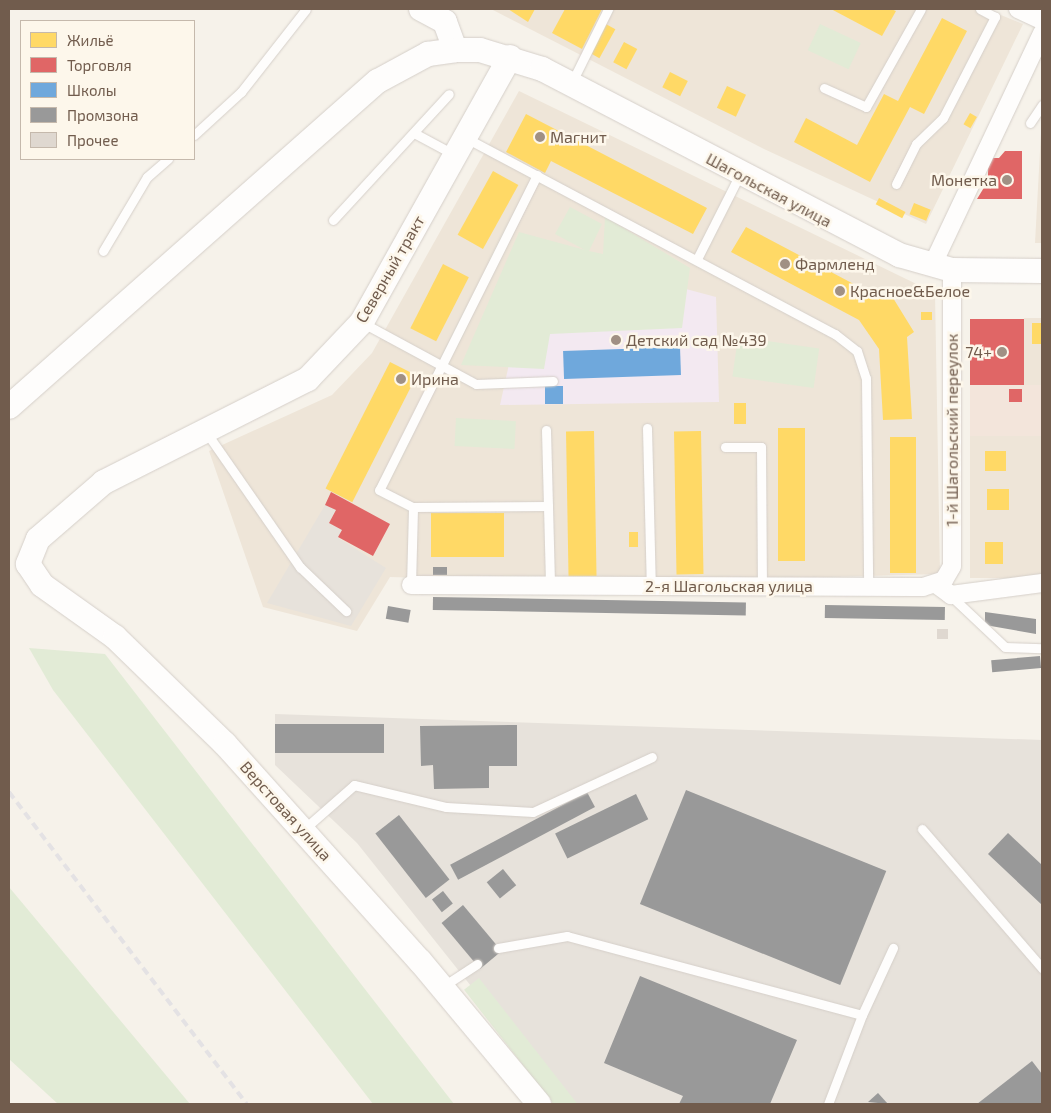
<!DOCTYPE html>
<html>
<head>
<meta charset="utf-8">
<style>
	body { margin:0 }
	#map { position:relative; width:1051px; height:1113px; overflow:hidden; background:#f6f2ea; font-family:"Exo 2",sans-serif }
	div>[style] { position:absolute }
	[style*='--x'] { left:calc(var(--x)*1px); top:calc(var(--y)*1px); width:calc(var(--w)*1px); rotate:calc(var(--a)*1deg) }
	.residential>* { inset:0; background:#eee5d8; transform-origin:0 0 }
	.commercial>* { inset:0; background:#f3e5db }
	.industrial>* { inset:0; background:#e7e2db }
	.education>* { inset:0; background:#f3e9f1 }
	.green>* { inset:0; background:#e2ebd6; transform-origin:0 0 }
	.homes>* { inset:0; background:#ffd966; transform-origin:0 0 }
	.shops>* { inset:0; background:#e06666; transform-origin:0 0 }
	.schools>* { inset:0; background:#6fa8dc; transform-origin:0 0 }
	.industry>* { inset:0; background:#999; transform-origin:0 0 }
	.building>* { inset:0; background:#dfd8d0; transform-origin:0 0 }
	.roads { filter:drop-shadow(0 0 1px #d5cfc9) drop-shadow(0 0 1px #d5cfc9) }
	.lane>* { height:9px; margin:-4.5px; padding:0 4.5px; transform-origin:4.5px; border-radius:4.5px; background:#fefdfc }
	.street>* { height:18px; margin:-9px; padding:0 9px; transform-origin:9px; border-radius:9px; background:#fefdfc }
	.secondary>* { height:24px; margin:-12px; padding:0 12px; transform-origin:12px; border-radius:12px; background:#fefdfc }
	.rail>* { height:4px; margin-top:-2px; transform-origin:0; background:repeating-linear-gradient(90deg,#e4e2e4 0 8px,transparent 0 13px) }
	.dots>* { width:14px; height:14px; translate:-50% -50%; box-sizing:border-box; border:2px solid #fdf7eb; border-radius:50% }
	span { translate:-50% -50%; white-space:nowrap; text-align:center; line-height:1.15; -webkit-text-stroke:5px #fdf7eb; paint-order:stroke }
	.poi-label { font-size:16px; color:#715c4d }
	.left { translate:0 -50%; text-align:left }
	.right { translate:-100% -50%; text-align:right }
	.street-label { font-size:16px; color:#715c4d }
	.frame { position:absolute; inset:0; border:10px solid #715c4d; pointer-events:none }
	.legend { position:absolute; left:20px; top:20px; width:175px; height:140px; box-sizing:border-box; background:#fdf7eb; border:1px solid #c5b9ac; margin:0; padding:6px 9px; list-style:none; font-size:15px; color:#715c4d }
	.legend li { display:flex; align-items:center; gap:10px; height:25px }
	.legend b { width:25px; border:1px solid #c5b9ac }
</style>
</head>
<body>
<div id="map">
	<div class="residential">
		<i style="clip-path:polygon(491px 9px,986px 9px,1023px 24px,926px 224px,764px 149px)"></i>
		<i style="clip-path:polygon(519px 91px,935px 293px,940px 574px,597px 583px,390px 577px,357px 631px,263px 607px,209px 451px,332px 395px,372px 353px)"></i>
		<i style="clip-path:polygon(1042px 114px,1042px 243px,1035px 243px)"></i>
		<i style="left:1042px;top:318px;width:67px;height:18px;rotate:90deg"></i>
		<i style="left:970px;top:436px;width:72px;height:142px"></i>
	</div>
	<div class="commercial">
		<i style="clip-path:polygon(970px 319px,1024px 319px,1024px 385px,1042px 385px,1042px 436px,970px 436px)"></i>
	</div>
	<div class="industrial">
		<i style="clip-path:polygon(325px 505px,336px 510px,329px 523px,342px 530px,338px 538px,386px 568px,351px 626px,267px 603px)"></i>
		<i style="clip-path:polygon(275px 714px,1042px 740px,1042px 1104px,565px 1104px,357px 843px,275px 765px)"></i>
	</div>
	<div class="education">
		<i style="clip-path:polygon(543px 251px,716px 297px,719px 402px,500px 405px,526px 287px)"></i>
	</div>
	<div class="green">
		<i style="left:820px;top:24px;width:45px;height:29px;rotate:25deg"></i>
		<i style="clip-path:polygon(570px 207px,602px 224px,589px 251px,603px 254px,605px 217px,690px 268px,682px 328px,550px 334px,544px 369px,461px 365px,519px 232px,585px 250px,555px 234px)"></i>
		<i style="left:738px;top:337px;width:82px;height:40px;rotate:8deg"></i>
		<i style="left:456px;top:418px;width:60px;height:28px;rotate:3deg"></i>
		<i style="clip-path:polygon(29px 648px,105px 654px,454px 1104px,373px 1104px,53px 690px)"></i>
		<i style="clip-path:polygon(9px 887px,190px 1104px,58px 1104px,9px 1059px)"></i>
		<i style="left:479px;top:978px;width:161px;height:19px;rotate:52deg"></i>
	</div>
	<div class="homes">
		<i style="clip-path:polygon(508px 9px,535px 9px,528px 22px)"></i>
		<i style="clip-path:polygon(565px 9px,602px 9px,582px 49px,552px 33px)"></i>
		<i style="clip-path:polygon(831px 9px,891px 9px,896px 11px,882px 36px)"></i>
		<i style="clip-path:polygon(942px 18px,967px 31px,924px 114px,910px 107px,870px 182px,794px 142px,806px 118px,857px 145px,884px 94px,898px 101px)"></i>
		<i style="left:604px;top:23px;width:13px;height:33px;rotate:29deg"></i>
		<i style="left:624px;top:42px;width:15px;height:23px;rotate:28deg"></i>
		<i style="left:670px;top:72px;width:20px;height:17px;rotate:27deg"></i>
		<i style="left:727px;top:86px;width:21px;height:24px;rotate:25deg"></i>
		<i style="left:970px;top:113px;width:8px;height:13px;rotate:30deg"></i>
		<i style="clip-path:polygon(526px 114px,707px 208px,693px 234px,551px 161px,545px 173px,506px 152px)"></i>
		<i style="left:493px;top:171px;width:29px;height:73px;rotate:29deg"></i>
		<i style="left:879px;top:198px;width:30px;height:7px;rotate:28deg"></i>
		<i style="left:914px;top:203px;width:18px;height:12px;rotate:22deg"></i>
		<i style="clip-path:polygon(746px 227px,882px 299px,890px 293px,914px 332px,907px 337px,912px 419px,883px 420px,879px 349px,859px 320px,731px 252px)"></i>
		<i style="left:443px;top:264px;width:29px;height:72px;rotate:27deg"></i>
		<i style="left:921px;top:312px;width:11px;height:8px"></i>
		<i style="left:1032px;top:323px;width:10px;height:21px"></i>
		<i style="left:390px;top:362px;width:30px;height:142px;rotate:27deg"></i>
		<i style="left:734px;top:403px;width:12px;height:21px"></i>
		<i style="left:778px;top:428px;width:27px;height:133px"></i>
		<i style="left:594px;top:431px;width:145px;height:28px;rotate:89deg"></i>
		<i style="left:701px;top:431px;width:143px;height:27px;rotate:89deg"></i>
		<i style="left:890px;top:437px;width:26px;height:136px"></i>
		<i style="left:985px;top:451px;width:21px;height:20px"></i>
		<i style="left:987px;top:489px;width:22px;height:21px"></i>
		<i style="left:431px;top:513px;width:73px;height:44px"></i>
		<i style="left:629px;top:532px;width:9px;height:15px"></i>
		<i style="left:985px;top:542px;width:18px;height:22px"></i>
	</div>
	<div class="shops">
		<i style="clip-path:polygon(1005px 151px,1022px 151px,1022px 199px,977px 199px,988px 181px,988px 158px,999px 158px)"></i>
		<i style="left:970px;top:319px;width:54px;height:66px"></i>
		<i style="left:1009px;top:389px;width:13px;height:13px"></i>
		<i style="clip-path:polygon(331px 492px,390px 524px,373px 556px,338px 537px,342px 530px,329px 523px,336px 510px,325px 505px)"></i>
	</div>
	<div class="schools">
		<i style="left:680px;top:347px;width:28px;height:117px;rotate:88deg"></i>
		<i style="left:545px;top:386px;width:18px;height:18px"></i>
	</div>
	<div class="industry">
		<i style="left:433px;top:567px;width:14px;height:8px"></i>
		<i style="left:433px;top:597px;width:313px;height:13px;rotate:1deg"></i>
		<i style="left:825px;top:605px;width:120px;height:13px;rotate:1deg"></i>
		<i style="left:388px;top:606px;width:23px;height:13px;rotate:10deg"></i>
		<i style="clip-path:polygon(985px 612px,1036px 619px,1036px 634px,985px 625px)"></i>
		<i style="left:1040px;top:656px;width:12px;height:49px;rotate:85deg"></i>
		<i style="left:275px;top:724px;width:109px;height:29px"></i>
		<i style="clip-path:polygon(517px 725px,517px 766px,489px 766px,489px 788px,434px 789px,433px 765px,421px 766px,420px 726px)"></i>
		<i style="left:686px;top:790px;width:216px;height:123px;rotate:22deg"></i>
		<i style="left:587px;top:792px;width:17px;height:155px;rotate:62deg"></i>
		<i style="left:636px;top:794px;width:28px;height:90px;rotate:64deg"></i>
		<i style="left:399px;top:815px;width:82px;height:30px;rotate:52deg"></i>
		<i style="clip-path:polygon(1008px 833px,1042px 865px,1042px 905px,988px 854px)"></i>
		<i style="left:503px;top:869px;width:21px;height:21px;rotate:51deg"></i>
		<i style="left:443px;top:891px;width:16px;height:14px;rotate:52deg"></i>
		<i style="left:463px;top:905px;width:60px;height:28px;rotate:50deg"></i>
		<i style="clip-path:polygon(640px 976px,797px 1040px,770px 1104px,679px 1104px,683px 1096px,604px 1063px)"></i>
		<i style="clip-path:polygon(1032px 1061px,1042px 1074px,1042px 1104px,977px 1104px)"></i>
		<i style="clip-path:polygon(878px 1093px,888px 1104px,868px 1102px)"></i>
	</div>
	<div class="building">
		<i style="left:937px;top:629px;width:11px;height:10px"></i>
	</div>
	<div class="roads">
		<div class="lane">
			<i style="--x:571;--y:84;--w:84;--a:-63.7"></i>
			<i style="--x:824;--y:88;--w:46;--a:24.3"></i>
			<i style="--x:866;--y:107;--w:112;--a:-60.7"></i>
			<i style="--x:1030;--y:123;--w:22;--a:-56"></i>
			<i style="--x:414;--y:133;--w:47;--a:28.2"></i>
			<i style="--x:194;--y:135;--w:64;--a:-42.5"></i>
			<i style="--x:241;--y:92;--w:105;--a:-51.9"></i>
			<i style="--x:466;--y:138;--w:418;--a:28"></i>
			<i style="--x:835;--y:334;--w:28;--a:38"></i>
			<i style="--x:857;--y:351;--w:28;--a:72"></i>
			<i style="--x:866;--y:378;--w:208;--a:89.4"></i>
			<i style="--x:537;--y:175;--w:352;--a:116.6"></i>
			<i style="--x:379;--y:490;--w:38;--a:27"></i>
			<i style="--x:413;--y:507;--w:135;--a:-0.4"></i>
			<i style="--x:896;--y:184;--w:45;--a:-63.4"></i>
			<i style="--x:916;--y:144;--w:37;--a:-44"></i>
			<i style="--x:943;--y:118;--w:114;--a:-62.8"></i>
			<i style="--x:995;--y:17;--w:17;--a:-152"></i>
			<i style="--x:333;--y:220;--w:171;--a:-47.4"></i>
			<i style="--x:103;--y:251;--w:86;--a:-59.3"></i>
			<i style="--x:147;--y:177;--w:28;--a:-41"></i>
			<i style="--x:697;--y:259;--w:95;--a:-63.2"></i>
			<i style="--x:363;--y:323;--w:128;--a:28.4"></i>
			<i style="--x:476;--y:384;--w:77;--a:-2.2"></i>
			<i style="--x:647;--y:428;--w:159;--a:88.6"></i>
			<i style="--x:546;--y:430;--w:156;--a:88.5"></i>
			<i style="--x:206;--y:432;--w:165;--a:55.2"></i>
			<i style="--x:300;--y:567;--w:64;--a:43.7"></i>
			<i style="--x:725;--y:447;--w:36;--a:0"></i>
			<i style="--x:761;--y:447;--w:138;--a:89.6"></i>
			<i style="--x:411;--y:585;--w:78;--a:-88.5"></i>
			<i style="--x:951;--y:596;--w:74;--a:43.4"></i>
			<i style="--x:1005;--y:647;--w:37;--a:2"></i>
			<i style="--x:922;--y:829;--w:184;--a:49.2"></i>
			<i style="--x:303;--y:830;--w:68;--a:-41.4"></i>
			<i style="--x:354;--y:785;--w:95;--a:13.4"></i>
			<i style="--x:446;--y:807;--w:87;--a:3.3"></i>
			<i style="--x:533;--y:812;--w:131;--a:-24.8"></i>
			<i style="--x:498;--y:948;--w:70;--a:-9.9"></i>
			<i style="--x:567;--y:936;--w:305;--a:15"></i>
			<i style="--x:862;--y:1015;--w:95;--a:110.9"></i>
			<i style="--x:442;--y:987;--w:42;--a:-33.3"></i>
			<i style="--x:862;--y:1015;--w:74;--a:-65.2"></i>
		</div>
		<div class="street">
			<i style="--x:1018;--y:9;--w:26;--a:25"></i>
			<i style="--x:932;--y:266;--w:258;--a:-64.7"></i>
			<i style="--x:936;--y:584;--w:19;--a:36"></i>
			<i style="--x:951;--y:595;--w:92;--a:-7.5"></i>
			<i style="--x:411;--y:585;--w:512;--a:0.22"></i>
			<i style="--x:923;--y:587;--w:22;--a:-18"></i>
			<i style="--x:944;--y:580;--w:16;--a:-60"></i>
			<i style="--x:952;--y:566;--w:296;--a:-90"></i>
		</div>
		<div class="secondary">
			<i style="--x:421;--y:9;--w:27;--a:28"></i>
			<i style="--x:445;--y:22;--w:30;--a:70"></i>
			<i style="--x:510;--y:57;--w:304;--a:119.2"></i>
			<i style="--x:362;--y:322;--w:79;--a:133.5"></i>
			<i style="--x:308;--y:379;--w:229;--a:153.2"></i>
			<i style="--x:104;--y:482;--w:87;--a:139.2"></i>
			<i style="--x:38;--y:539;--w:27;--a:112"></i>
			<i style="--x:28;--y:564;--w:25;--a:56"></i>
			<i style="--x:42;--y:585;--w:90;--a:35.5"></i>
			<i style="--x:115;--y:637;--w:153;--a:44.2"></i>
			<i style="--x:225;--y:744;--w:292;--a:48.1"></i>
			<i style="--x:420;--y:961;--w:186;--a:50.2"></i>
			<i style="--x:9;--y:407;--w:492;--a:-41.5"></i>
			<i style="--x:378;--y:81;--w:57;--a:-28.4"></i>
			<i style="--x:428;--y:54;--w:27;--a:-8"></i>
			<i style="--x:455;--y:50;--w:25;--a:0"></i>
			<i style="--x:480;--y:50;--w:65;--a:17"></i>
			<i style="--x:542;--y:69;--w:403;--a:27.5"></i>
			<i style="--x:899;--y:255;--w:55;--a:15.8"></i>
			<i style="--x:952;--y:270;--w:90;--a:0.6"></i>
		</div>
	</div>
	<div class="rail">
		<i style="--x:9;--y:792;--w:392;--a:52.7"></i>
	</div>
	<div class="dots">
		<i style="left:540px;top:137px;background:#a09084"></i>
		<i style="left:1007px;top:180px;background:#a09084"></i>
		<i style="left:785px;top:264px;background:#a09084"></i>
		<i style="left:840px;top:291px;background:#a09084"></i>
		<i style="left:616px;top:340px;background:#a09084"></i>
		<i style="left:1002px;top:352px;background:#a09084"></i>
		<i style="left:401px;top:379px;background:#a09084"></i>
	</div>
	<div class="poi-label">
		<span class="left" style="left:550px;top:137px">Магнит</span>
		<span class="right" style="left:997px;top:180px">Монетка</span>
		<span class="left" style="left:795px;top:264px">Фармленд</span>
		<span class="left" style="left:850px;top:291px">Красное&amp;Белое</span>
		<span class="left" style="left:626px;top:340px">Детский сад №439</span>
		<span class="right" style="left:992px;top:352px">74+</span>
		<span class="left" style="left:411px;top:379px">Ирина</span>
	</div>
	<div class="street-label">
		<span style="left:769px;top:190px;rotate:28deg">Шагольская улица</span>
		<span style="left:390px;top:269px;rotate:-60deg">Северный тракт</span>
		<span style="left:952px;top:430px;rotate:-90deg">1-й Шагольский переулок</span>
		<span style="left:729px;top:586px">2-я Шагольская улица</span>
		<span style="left:286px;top:811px;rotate:48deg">Верстовая улица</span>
	</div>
	<div class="frame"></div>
	<ul class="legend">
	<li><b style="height:14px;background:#ffd966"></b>Жильё</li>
	<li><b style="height:14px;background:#e06666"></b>Торговля</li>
	<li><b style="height:14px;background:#6fa8dc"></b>Школы</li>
	<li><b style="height:14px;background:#999"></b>Промзона</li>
	<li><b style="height:14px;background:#dfd8d0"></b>Прочее</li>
	</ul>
</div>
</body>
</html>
